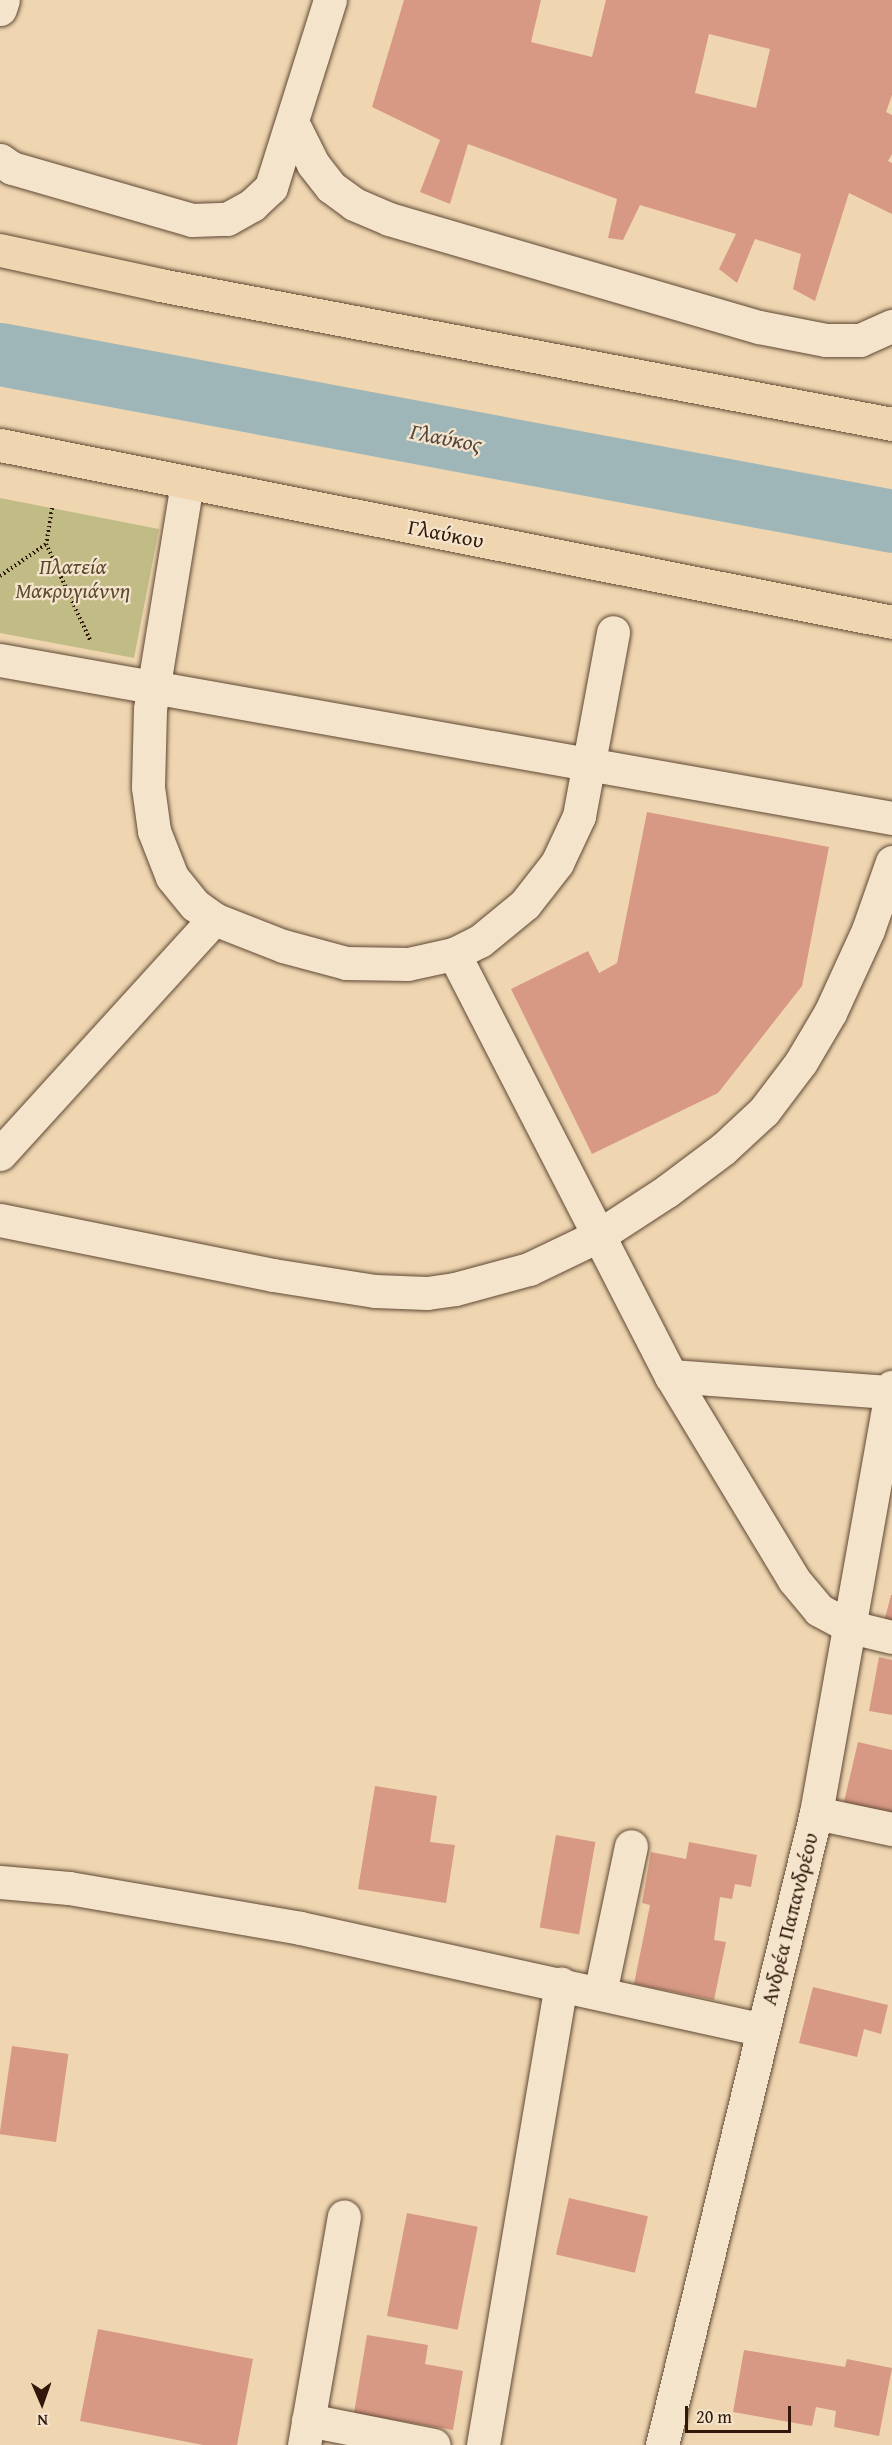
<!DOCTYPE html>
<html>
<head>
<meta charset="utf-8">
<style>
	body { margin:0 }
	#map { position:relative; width:892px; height:2445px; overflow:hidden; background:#efd6b1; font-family:"Gentium Book Plus",serif }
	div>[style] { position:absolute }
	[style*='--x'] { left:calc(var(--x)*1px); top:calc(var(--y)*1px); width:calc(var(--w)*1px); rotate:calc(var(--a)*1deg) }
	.green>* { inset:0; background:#c1bc86 }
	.river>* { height:63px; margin:-31.5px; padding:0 31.5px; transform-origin:31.5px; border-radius:31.5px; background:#9fb6b8 }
	.building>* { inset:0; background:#d79984; transform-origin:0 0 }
	.path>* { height:4px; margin-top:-2px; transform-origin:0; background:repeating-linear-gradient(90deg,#31180b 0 1.5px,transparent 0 4.5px) }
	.roads { filter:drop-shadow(0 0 2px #604834) drop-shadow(0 0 2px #604834) }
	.minor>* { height:33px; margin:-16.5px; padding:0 16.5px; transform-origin:16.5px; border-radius:16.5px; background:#f5e4cc }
	.major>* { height:33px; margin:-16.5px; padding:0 16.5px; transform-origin:16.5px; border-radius:16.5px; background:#efd6b1 }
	span { translate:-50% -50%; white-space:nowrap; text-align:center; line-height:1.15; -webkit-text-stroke:4.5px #f5e4cc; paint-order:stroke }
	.street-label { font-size:21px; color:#31180b }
	.park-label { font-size:21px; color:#5c4930; font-style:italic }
	.water-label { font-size:22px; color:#52473f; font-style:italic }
	.north { position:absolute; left:12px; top:2373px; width:60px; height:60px; -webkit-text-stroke:4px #f5e4cc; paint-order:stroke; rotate:178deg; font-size:16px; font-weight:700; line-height:24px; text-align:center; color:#31180b }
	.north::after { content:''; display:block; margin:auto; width:21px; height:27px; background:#31180b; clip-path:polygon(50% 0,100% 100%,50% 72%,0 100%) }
	.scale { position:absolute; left:685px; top:2406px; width:106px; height:27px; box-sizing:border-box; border:3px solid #31180b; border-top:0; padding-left:8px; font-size:18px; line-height:21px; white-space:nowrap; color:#31180b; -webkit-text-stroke:4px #f5e4cc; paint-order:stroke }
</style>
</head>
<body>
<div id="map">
	<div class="green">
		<i style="clip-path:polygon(0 498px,159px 529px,134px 658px,0 633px)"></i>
	</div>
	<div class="river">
		<i style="--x:0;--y:354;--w:907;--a:10.6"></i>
	</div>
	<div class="building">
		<i style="clip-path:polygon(evenodd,404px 0,541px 0,531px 42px,592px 57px,606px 0,892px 0,892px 95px,886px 112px,892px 115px,892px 154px,888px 161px,892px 163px,892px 214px,849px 193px,815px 301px,793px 289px,801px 254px,755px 239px,737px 283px,719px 269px,736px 234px,640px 205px,623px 240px,608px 238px,617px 199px,468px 144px,450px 204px,420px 192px,440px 140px,372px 107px,404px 0,709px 34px,770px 49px,756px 108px,695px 93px,709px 34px)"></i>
		<i style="clip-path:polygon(647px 812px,829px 847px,802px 986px,718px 1093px,592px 1154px,511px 989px,588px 951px,599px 973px,617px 963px)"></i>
		<i style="clip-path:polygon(891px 1595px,892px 1595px,892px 1624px,884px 1622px)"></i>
		<i style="clip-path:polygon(879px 1657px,892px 1660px,892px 1715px,869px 1711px)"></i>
		<i style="clip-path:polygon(858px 1742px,892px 1750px,892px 1813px,844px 1802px)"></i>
		<i style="clip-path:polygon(375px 1786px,437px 1796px,430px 1842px,455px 1845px,446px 1903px,358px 1889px)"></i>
		<i style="left:556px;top:1835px;width:40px;height:94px;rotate:10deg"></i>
		<i style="clip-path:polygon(689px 1842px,757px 1855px,751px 1887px,735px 1884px,732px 1899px,720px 1897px,714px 1940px,726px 1942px,714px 2000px,634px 1984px,650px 1905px,642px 1903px,651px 1852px,686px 1859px)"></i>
		<i style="clip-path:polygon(813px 1987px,888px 2005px,881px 2034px,864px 2029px,857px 2057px,799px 2043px)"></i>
		<i style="left:12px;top:2046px;width:57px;height:89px;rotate:8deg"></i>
		<i style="left:569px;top:2198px;width:81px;height:58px;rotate:13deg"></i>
		<i style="left:407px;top:2213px;width:72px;height:105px;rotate:11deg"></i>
		<i style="clip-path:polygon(98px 2329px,253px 2359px,237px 2445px,203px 2445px,80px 2421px)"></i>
		<i style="clip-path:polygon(367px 2335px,428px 2345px,425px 2364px,463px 2371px,453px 2430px,354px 2413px)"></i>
		<i style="clip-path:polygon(744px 2350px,845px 2367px,847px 2359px,892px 2368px,879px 2436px,834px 2427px,836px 2411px,816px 2407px,812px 2426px,733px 2412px)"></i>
	</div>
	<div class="path">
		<i style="--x:52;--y:508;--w:36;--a:99"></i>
		<i style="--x:46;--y:544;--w:106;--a:65.4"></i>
		<i style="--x:0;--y:576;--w:56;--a:-34.8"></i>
	</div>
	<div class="roads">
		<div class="minor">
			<i style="--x:0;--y:9;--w:9;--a:-72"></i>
			<i style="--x:293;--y:124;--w:45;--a:63.4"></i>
			<i style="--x:313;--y:164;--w:29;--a:52"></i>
			<i style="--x:331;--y:187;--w:29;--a:36"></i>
			<i style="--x:354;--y:204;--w:38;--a:23"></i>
			<i style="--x:389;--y:219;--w:385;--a:16.3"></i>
			<i style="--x:759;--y:327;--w:68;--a:11"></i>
			<i style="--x:826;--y:340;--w:34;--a:0"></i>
			<i style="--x:860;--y:340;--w:35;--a:-24"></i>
			<i style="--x:0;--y:160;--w:14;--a:34"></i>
			<i style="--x:12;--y:168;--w:187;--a:16.1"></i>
			<i style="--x:192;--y:220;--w:35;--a:-2"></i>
			<i style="--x:227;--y:219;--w:29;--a:-29"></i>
			<i style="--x:252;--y:205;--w:26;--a:-43"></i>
			<i style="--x:271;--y:187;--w:196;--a:-72.5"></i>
			<i style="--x:187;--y:483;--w:229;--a:99.3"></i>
			<i style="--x:150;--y:709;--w:78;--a:91.5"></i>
			<i style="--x:148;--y:787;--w:44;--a:82.2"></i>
			<i style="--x:154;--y:831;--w:49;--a:68.6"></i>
			<i style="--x:172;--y:877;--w:36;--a:51"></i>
			<i style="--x:195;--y:905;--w:24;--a:36"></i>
			<i style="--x:214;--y:919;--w:74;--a:21.4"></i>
			<i style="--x:283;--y:946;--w:65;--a:15.1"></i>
			<i style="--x:346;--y:963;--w:62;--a:0.9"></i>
			<i style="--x:408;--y:964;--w:47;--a:-12.3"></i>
			<i style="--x:454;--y:954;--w:29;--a:-27"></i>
			<i style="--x:480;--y:941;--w:58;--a:-39.4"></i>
			<i style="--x:525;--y:904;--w:52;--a:-52"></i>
			<i style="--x:557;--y:863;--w:52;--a:-64.9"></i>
			<i style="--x:579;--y:816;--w:187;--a:-79.5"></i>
			<i style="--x:0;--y:660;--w:906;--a:10.04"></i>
			<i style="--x:454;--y:954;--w:475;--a:62.8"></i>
			<i style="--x:671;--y:1376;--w:238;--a:58.9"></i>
			<i style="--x:794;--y:1580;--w:39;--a:50"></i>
			<i style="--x:819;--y:1610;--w:36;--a:28"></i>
			<i style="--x:851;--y:1627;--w:42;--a:13.7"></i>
			<i style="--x:0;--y:1154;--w:318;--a:-47.7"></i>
			<i style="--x:0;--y:1220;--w:278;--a:11.4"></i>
			<i style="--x:273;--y:1275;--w:103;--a:8.9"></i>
			<i style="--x:375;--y:1291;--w:52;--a:2.2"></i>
			<i style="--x:427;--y:1293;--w:28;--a:-8"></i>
			<i style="--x:455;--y:1289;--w:77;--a:-15.1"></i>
			<i style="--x:529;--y:1269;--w:76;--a:-25.6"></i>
			<i style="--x:598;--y:1236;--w:82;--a:-33.1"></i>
			<i style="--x:667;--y:1191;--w:70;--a:-36.9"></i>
			<i style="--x:723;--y:1149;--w:56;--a:-42.8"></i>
			<i style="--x:764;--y:1111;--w:61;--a:-52.9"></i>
			<i style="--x:801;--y:1062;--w:57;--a:-59.4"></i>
			<i style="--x:830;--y:1013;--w:91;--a:-65.4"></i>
			<i style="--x:868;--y:930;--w:72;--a:-70.6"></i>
			<i style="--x:671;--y:1376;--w:221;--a:4.2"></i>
			<i style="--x:816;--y:1813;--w:78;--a:11.9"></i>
			<i style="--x:0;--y:1882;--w:69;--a:5"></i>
			<i style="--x:69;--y:1888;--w:234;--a:9.8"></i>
			<i style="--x:300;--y:1928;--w:474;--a:12.4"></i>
			<i style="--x:600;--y:1993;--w:150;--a:-78.1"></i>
			<i style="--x:308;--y:2420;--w:128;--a:11.2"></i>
			<i style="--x:304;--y:2445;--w:232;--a:-80.1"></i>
			<i style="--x:483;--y:2445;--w:468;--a:-80.4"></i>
			<i style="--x:662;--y:2445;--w:650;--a:-76.31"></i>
			<i style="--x:816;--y:1813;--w:433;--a:-79.9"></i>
		</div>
		<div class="major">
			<i style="--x:0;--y:250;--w:164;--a:12.3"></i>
			<i style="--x:160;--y:285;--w:745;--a:10.75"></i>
			<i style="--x:0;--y:445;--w:909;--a:11.22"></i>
		</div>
	</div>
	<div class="street-label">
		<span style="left:446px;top:534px;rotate:11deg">Γλαύκου</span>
		<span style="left:790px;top:1919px;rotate:-76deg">Ανδρέα Παπανδρέου</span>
	</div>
	<div class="park-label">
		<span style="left:73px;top:579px">Πλατεία<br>Μακρυγιάννη</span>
	</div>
	<div class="water-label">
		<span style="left:446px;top:438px;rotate:11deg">Γλαύκος</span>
	</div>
	<div class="north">N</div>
	<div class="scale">20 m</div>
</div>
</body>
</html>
